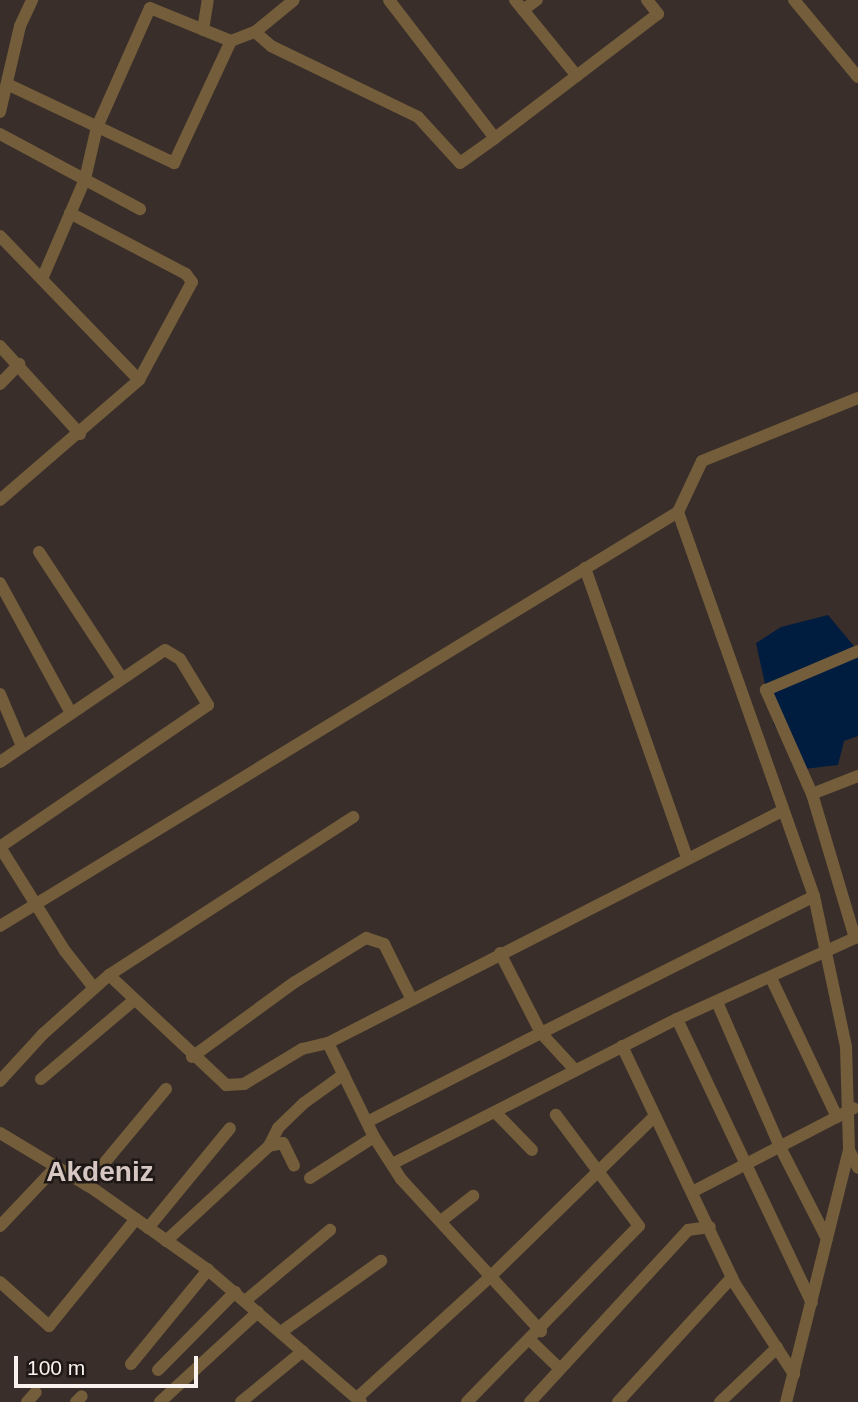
<!DOCTYPE html>
<html>
<head>
<meta charset="utf-8">
<style>
	body { margin:0 }
	#map { position:relative; width:858px; height:1402px; overflow:hidden; background:#392e2a; font-family:Arial,sans-serif }
	div>[style] { position:absolute }
	[style*='--x'] { left:calc(var(--x)*1px); top:calc(var(--y)*1px); width:calc(var(--w)*1px); rotate:calc(var(--a)*1deg) }
	.water>* { inset:0; background:#001d40 }
	.minor>* { height:12px; margin:-6px; padding:0 6px; transform-origin:6px; border-radius:6px; background:#735d3b }
	span { translate:-50% -50%; white-space:nowrap; text-align:center; line-height:1.15; -webkit-text-stroke:5px #1d1716; paint-order:stroke }
	.district-label { font-size:28px; color:#d6c7c2; font-weight:700 }
	.scale { position:absolute; left:14px; top:1356px; width:184px; height:32px; box-sizing:border-box; border:4px solid #faf2ef; border-top:0; padding-left:9px; font-size:21px; line-height:24px; white-space:nowrap; color:#faf2ef; -webkit-text-stroke:5px #1d1716; paint-order:stroke }
</style>
</head>
<body>
<div id="map">
	<div class="water">
		<i style="clip-path:polygon(828px 615px,858px 651px,858px 736px,844px 741px,838px 765px,804px 769px,774px 725px,756px 643px,781px 627px)"></i>
	</div>
	<div class="minor">
		<i style="--x:389;--y:0;--w:174;--a:52.5"></i>
		<i style="--x:495;--y:138;--w:205;--a:-37.3"></i>
		<i style="--x:658;--y:14;--w:18;--a:-128"></i>
		<i style="--x:515;--y:0;--w:98;--a:50.8"></i>
		<i style="--x:794;--y:0;--w:100;--a:50.3"></i>
		<i style="--x:523;--y:10;--w:17;--a:-36"></i>
		<i style="--x:203;--y:30;--w:30;--a:-81"></i>
		<i style="--x:255;--y:32;--w:21;--a:41"></i>
		<i style="--x:271;--y:46;--w:163;--a:25.8"></i>
		<i style="--x:418;--y:117;--w:62;--a:47.6"></i>
		<i style="--x:460;--y:163;--w:43;--a:-35.5"></i>
		<i style="--x:7;--y:84;--w:185;--a:25.3"></i>
		<i style="--x:174;--y:163;--w:135;--a:-65"></i>
		<i style="--x:231;--y:41;--w:26;--a:-21"></i>
		<i style="--x:255;--y:32;--w:50;--a:-39.4"></i>
		<i style="--x:0;--y:112;--w:88;--a:-76.9"></i>
		<i style="--x:20;--y:26;--w:29;--a:-65"></i>
		<i style="--x:0;--y:134;--w:159;--a:28.2"></i>
		<i style="--x:0;--y:236;--w:200;--a:46"></i>
		<i style="--x:42;--y:279;--w:109;--a:-66.7"></i>
		<i style="--x:85;--y:179;--w:53;--a:-77"></i>
		<i style="--x:97;--y:127;--w:130;--a:-66"></i>
		<i style="--x:150;--y:8;--w:87;--a:22.2"></i>
		<i style="--x:0;--y:346;--w:119;--a:47.7"></i>
		<i style="--x:0;--y:384;--w:28;--a:-46"></i>
		<i style="--x:0;--y:500;--w:184;--a:-40.8"></i>
		<i style="--x:139;--y:380;--w:111;--a:-61.6"></i>
		<i style="--x:192;--y:282;--w:10;--a:-127"></i>
		<i style="--x:186;--y:274;--w:131;--a:-152.3"></i>
		<i style="--x:678;--y:512;--w:407;--a:70.5"></i>
		<i style="--x:814;--y:896;--w:154;--a:78"></i>
		<i style="--x:846;--y:1047;--w:103;--a:88.3"></i>
		<i style="--x:849;--y:1150;--w:260;--a:104"></i>
		<i style="--x:39;--y:552;--w:149;--a:56.7"></i>
		<i style="--x:585;--y:568;--w:307;--a:70.6"></i>
		<i style="--x:0;--y:583;--w:148;--a:61.4"></i>
		<i style="--x:0;--y:694;--w:56;--a:67.1"></i>
		<i style="--x:0;--y:762;--w:199;--a:-34.2"></i>
		<i style="--x:165;--y:650;--w:17;--a:31"></i>
		<i style="--x:180;--y:659;--w:54;--a:58.7"></i>
		<i style="--x:208;--y:705;--w:252;--a:145.7"></i>
		<i style="--x:812;--y:794;--w:114;--a:-113.9"></i>
		<i style="--x:766;--y:690;--w:100;--a:-23"></i>
		<i style="--x:0;--y:847;--w:123;--a:58"></i>
		<i style="--x:65;--y:951;--w:47;--a:51.9"></i>
		<i style="--x:0;--y:926;--w:794;--a:-31.41"></i>
		<i style="--x:678;--y:512;--w:56;--a:-64.8"></i>
		<i style="--x:702;--y:461;--w:168;--a:-22"></i>
		<i style="--x:500;--y:953;--w:90;--a:62.9"></i>
		<i style="--x:541;--y:1033;--w:305;--a:-26.6"></i>
		<i style="--x:109;--y:975;--w:161;--a:43.2"></i>
		<i style="--x:226;--y:1085;--w:18;--a:-3"></i>
		<i style="--x:244;--y:1084;--w:68;--a:-31.1"></i>
		<i style="--x:302;--y:1049;--w:27;--a:-13"></i>
		<i style="--x:328;--y:1043;--w:105;--a:63.9"></i>
		<i style="--x:374;--y:1137;--w:50;--a:57.3"></i>
		<i style="--x:401;--y:1179;--w:207;--a:47.4"></i>
		<i style="--x:771;--y:978;--w:154;--a:64.6"></i>
		<i style="--x:717;--y:1002;--w:158;--a:66.5"></i>
		<i style="--x:780;--y:1147;--w:103;--a:62.9"></i>
		<i style="--x:677;--y:1019;--w:314;--a:64.6"></i>
		<i style="--x:328;--y:1043;--w:510;--a:-27.07"></i>
		<i style="--x:622;--y:1046;--w:263;--a:64.6"></i>
		<i style="--x:735;--y:1284;--w:108;--a:56.8"></i>
		<i style="--x:192;--y:1057;--w:127;--a:-36.1"></i>
		<i style="--x:295;--y:982;--w:84;--a:-31.8"></i>
		<i style="--x:366;--y:938;--w:19;--a:18"></i>
		<i style="--x:384;--y:944;--w:60;--a:63.4"></i>
		<i style="--x:41;--y:1079;--w:122;--a:-40.3"></i>
		<i style="--x:0;--y:1081;--w:64;--a:-47.5"></i>
		<i style="--x:43;--y:1034;--w:89;--a:-41.8"></i>
		<i style="--x:109;--y:975;--w:291;--a:-32.9"></i>
		<i style="--x:495;--y:1112;--w:53;--a:45.8"></i>
		<i style="--x:367;--y:1122;--w:195;--a:-27.1"></i>
		<i style="--x:541;--y:1033;--w:50;--a:47.4"></i>
		<i style="--x:0;--y:1133;--w:111;--a:31"></i>
		<i style="--x:95;--y:1190;--w:138;--a:35.3"></i>
		<i style="--x:208;--y:1270;--w:202;--a:40.8"></i>
		<i style="--x:269;--y:1146;--w:20;--a:-63"></i>
		<i style="--x:278;--y:1128;--w:36;--a:-44"></i>
		<i style="--x:304;--y:1103;--w:49;--a:-35.9"></i>
		<i style="--x:849;--y:1150;--w:20;--a:63"></i>
		<i style="--x:392;--y:1164;--w:320;--a:-27"></i>
		<i style="--x:677;--y:1019;--w:196;--a:-24.5"></i>
		<i style="--x:855;--y:938;--w:150;--a:-106.6"></i>
		<i style="--x:812;--y:794;--w:49;--a:-21.4"></i>
		<i style="--x:310;--y:1178;--w:76;--a:-32.6"></i>
		<i style="--x:86;--y:1185;--w:125;--a:-50.2"></i>
		<i style="--x:692;--y:1192;--w:182;--a:-27.4"></i>
		<i style="--x:441;--y:1221;--w:41;--a:-38"></i>
		<i style="--x:0;--y:1226;--w:81;--a:-46.5"></i>
		<i style="--x:148;--y:1228;--w:129;--a:-50.6"></i>
		<i style="--x:166;--y:1241;--w:140;--a:-42.7"></i>
		<i style="--x:269;--y:1146;--w:14;--a:-12"></i>
		<i style="--x:283;--y:1143;--w:25;--a:64"></i>
		<i style="--x:0;--y:1282;--w:66;--a:41.9"></i>
		<i style="--x:49;--y:1326;--w:138;--a:-50.9"></i>
		<i style="--x:245;--y:1301;--w:111;--a:-39.9"></i>
		<i style="--x:281;--y:1332;--w:123;--a:-35.4"></i>
		<i style="--x:531;--y:1341;--w:40;--a:44"></i>
		<i style="--x:131;--y:1364;--w:122;--a:-50.7"></i>
		<i style="--x:158;--y:1370;--w:110;--a:-45.4"></i>
		<i style="--x:357;--y:1398;--w:181;--a:-42.3"></i>
		<i style="--x:491;--y:1276;--w:226;--a:-44.3"></i>
		<i style="--x:27;--y:1402;--w:13;--a:-48"></i>
		<i style="--x:76;--y:1402;--w:8;--a:-45"></i>
		<i style="--x:160;--y:1402;--w:133;--a:-42.6"></i>
		<i style="--x:241;--y:1402;--w:80;--a:-39.4"></i>
		<i style="--x:467;--y:1402;--w:246;--a:-45.7"></i>
		<i style="--x:639;--y:1226;--w:139;--a:-126.8"></i>
		<i style="--x:530;--y:1402;--w:234;--a:-47.4"></i>
		<i style="--x:688;--y:1230;--w:22;--a:-8"></i>
		<i style="--x:618;--y:1402;--w:169;--a:-47.6"></i>
		<i style="--x:720;--y:1402;--w:79;--a:-43.5"></i>
	</div>
	<div class="district-label">
		<span style="left:100px;top:1172px">Akdeniz</span>
	</div>
	<div class="scale">100 m</div>
</div>
</body>
</html>
